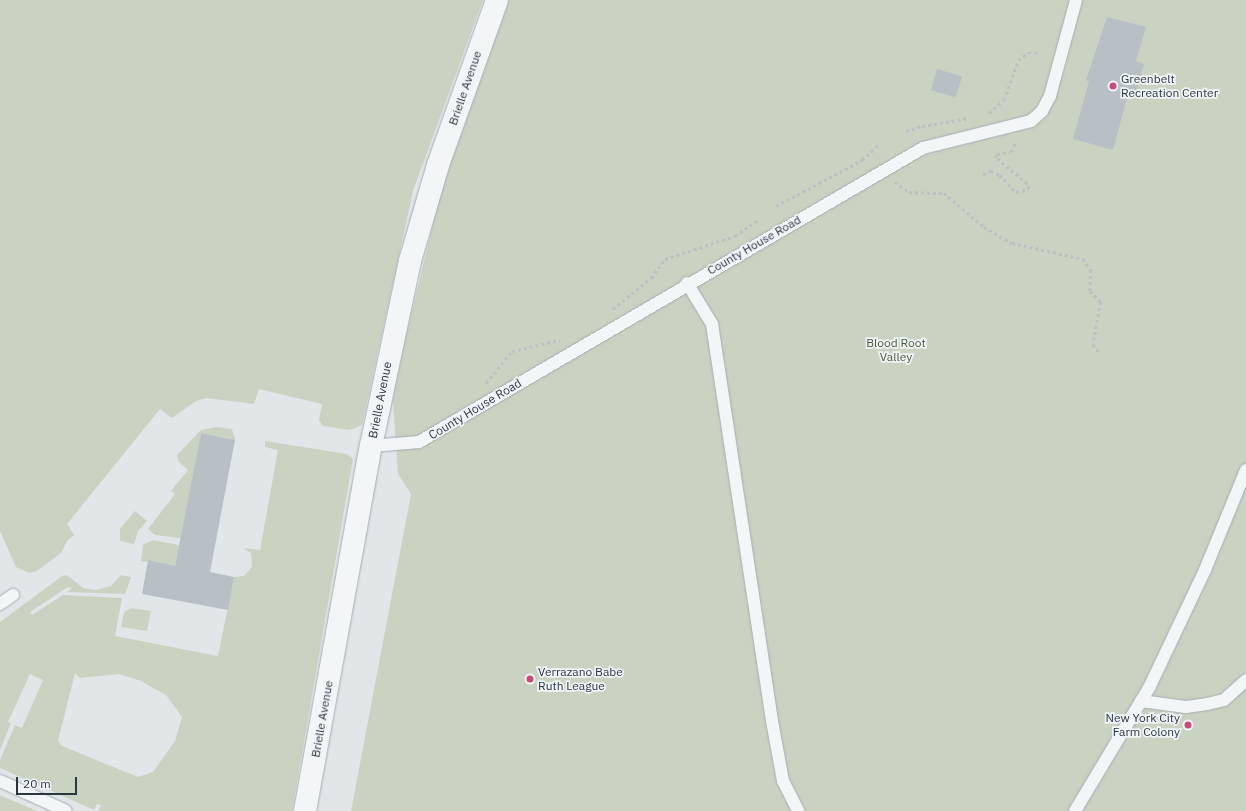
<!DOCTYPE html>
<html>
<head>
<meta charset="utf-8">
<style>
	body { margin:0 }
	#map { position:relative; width:1246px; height:811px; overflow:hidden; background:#e1e6e9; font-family:"IBM Plex Sans",sans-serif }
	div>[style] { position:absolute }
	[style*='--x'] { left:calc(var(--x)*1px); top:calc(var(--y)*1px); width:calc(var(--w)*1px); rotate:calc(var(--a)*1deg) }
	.green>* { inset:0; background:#cad3c2 }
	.building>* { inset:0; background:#b8c0c6; transform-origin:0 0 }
	.path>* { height:2.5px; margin-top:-1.25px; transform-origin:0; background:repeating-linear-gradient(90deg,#bbc1c4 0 3px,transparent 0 6px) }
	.roads { filter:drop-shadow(0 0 1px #a6aeb3) drop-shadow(0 0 1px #a6aeb3) }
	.service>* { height:12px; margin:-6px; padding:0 6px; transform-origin:6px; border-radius:6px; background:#f3f6f7 }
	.tertiary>* { height:22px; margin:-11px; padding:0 11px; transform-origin:11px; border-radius:11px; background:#f3f6f7 }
	.dots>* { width:11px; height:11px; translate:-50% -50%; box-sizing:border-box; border:2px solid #f0f4f6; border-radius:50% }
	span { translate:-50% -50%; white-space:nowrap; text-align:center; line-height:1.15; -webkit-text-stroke:3.5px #f0f4f6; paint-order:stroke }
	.poi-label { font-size:12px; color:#2a3740 }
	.left { translate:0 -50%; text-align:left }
	.right { translate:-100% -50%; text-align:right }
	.street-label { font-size:12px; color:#2a3740 }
	.park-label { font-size:12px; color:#465b38 }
	.scale { position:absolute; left:16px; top:777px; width:61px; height:18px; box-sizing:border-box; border:2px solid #2a3740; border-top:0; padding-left:5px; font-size:12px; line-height:14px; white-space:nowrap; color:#2a3740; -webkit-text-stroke:3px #f0f4f6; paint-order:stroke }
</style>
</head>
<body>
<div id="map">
	<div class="green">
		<i style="clip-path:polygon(0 0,483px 0,413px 191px,362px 425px,350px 430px,323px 426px,319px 420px,322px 404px,259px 389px,254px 404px,206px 398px,196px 401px,172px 418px,160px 409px,67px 524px,74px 535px,67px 541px,61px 553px,37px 571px,29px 573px,16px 567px,0 531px)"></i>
		<i style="clip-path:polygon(509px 0,1246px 0,1246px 811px,351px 811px,411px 494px,398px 474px,393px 401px,397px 374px,443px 182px)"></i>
		<i style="clip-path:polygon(216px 427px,232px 429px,235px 440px,201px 433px,181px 538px,155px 535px,148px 529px,175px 494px,171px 491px,188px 470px,178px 461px,177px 455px,201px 430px)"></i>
		<i style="clip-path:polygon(evenodd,265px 441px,347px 454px,353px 459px,292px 811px,98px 811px,101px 805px,97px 804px,94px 810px,0 768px,0 760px,15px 725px,22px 728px,43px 680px,30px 674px,8px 722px,11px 723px,0 750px,0 622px,62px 576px,67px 575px,83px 588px,96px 590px,111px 586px,121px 575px,131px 577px,125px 594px,67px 592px,72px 588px,68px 587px,30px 612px,32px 615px,63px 595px,122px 598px,115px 636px,218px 656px,234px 577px,244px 576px,252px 567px,251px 553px,243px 548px,260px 550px,278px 450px,265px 447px,265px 441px,75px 673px,80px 678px,119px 674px,141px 681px,166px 695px,182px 717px,175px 741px,153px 772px,138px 777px,62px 746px,58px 741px,75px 673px)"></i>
		<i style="clip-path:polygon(135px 511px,147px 521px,138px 531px,134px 544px,120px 541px,120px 529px)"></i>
		<i style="clip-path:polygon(153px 540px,179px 545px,175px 566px,141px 561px,143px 545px)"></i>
		<i style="clip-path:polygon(131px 608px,151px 611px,147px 631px,121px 627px,124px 612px)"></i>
		<i style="clip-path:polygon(0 795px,37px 811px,0 811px)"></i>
	</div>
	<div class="building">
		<i style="clip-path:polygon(1107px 17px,1146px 27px,1136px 61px,1144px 64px,1136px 93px,1129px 91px,1113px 150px,1073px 139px,1089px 81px,1086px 80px)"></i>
		<i style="left:937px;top:69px;width:26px;height:22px;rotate:16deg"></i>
		<i style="clip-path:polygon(201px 433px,235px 440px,210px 572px,234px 577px,228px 610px,142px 594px,148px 560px,175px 566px)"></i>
	</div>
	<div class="path">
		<i style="--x:989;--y:113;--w:20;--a:-41"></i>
		<i style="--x:1004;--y:100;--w:42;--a:-70.7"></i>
		<i style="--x:1018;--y:60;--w:12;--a:-35"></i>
		<i style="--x:1028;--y:53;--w:11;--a:0"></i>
		<i style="--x:906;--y:131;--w:17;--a:-17"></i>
		<i style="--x:922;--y:126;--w:48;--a:-9.7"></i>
		<i style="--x:983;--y:174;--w:9;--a:-21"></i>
		<i style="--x:991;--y:171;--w:10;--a:24"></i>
		<i style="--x:1000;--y:175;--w:23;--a:47"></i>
		<i style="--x:1016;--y:192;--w:13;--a:-13"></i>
		<i style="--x:1029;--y:189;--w:5;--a:-112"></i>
		<i style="--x:1027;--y:184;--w:42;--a:-139.8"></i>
		<i style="--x:995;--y:157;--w:4;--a:-56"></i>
		<i style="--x:997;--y:154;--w:14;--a:-8"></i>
		<i style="--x:1011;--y:152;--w:10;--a:-66"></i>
		<i style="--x:895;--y:182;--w:17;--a:36"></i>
		<i style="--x:909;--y:192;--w:35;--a:2"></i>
		<i style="--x:944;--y:193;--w:52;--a:40.4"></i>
		<i style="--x:984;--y:227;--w:32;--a:30"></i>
		<i style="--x:1012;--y:243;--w:73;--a:12.7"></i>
		<i style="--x:1083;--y:259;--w:14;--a:54"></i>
		<i style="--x:1091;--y:270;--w:21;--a:93"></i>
		<i style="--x:1090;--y:291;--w:16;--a:45"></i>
		<i style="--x:1101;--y:302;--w:44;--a:100.5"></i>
		<i style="--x:1093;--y:345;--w:8;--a:50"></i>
		<i style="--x:776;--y:206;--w:98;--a:-28.1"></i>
		<i style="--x:862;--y:160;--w:24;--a:-42"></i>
		<i style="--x:613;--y:309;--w:49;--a:-39.2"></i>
		<i style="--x:651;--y:278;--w:24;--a:-54"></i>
		<i style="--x:665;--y:259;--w:74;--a:-18.2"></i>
		<i style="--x:735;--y:236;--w:28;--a:-35"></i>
		<i style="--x:486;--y:383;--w:41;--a:-50.9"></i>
		<i style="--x:512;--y:351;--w:49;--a:-12.9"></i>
	</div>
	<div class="roads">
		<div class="service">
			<i style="--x:687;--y:283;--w:48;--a:58.6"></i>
			<i style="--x:712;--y:324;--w:402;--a:81.4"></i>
			<i style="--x:772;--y:721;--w:61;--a:79.6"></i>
			<i style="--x:783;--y:781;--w:34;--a:63"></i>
			<i style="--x:371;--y:446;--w:48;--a:-4.8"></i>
			<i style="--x:419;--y:442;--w:583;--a:-30.26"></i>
			<i style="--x:923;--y:148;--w:111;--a:-14"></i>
			<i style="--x:1031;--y:121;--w:15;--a:-42"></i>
			<i style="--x:1042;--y:111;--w:17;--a:-62"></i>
			<i style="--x:1050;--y:96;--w:99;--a:-74.8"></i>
			<i style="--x:0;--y:604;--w:16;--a:-35"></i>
			<i style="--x:1141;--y:701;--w:45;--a:7.6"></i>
			<i style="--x:1186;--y:707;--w:21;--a:-8"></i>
			<i style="--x:1207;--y:704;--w:17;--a:-13"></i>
			<i style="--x:1224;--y:700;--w:30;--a:-42"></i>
			<i style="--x:0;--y:781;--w:72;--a:24.4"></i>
			<i style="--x:1075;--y:811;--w:144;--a:-59"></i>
			<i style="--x:1149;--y:688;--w:131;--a:-64.6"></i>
			<i style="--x:1205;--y:570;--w:108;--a:-67.7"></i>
		</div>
		<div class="tertiary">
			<i style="--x:305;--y:811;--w:371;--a:-79.8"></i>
			<i style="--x:371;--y:446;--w:189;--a:-78.1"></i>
			<i style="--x:410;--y:261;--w:100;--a:-73.7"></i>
			<i style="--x:438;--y:165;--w:175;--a:-70.3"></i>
		</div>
	</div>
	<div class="dots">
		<i style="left:1113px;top:86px;background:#c94b7a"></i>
		<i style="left:530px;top:679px;background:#c94b7a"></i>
		<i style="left:1188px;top:725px;background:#c94b7a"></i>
	</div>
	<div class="poi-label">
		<span class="left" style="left:1121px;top:86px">Greenbelt<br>Recreation Center</span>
		<span class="left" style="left:538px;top:679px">Verrazano Babe<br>Ruth League</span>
		<span class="right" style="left:1180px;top:725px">New York City<br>Farm Colony</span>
	</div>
	<div class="street-label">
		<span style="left:465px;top:88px;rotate:-71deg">Brielle Avenue</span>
		<span style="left:754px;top:245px;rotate:-30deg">County House Road</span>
		<span style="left:380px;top:400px;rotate:-79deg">Brielle Avenue</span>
		<span style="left:475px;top:409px;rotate:-31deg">County House Road</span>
		<span style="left:322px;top:719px;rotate:-80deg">Brielle Avenue</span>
	</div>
	<div class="park-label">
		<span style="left:896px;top:350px">Blood Root<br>Valley</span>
	</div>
	<div class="scale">20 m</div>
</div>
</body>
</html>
